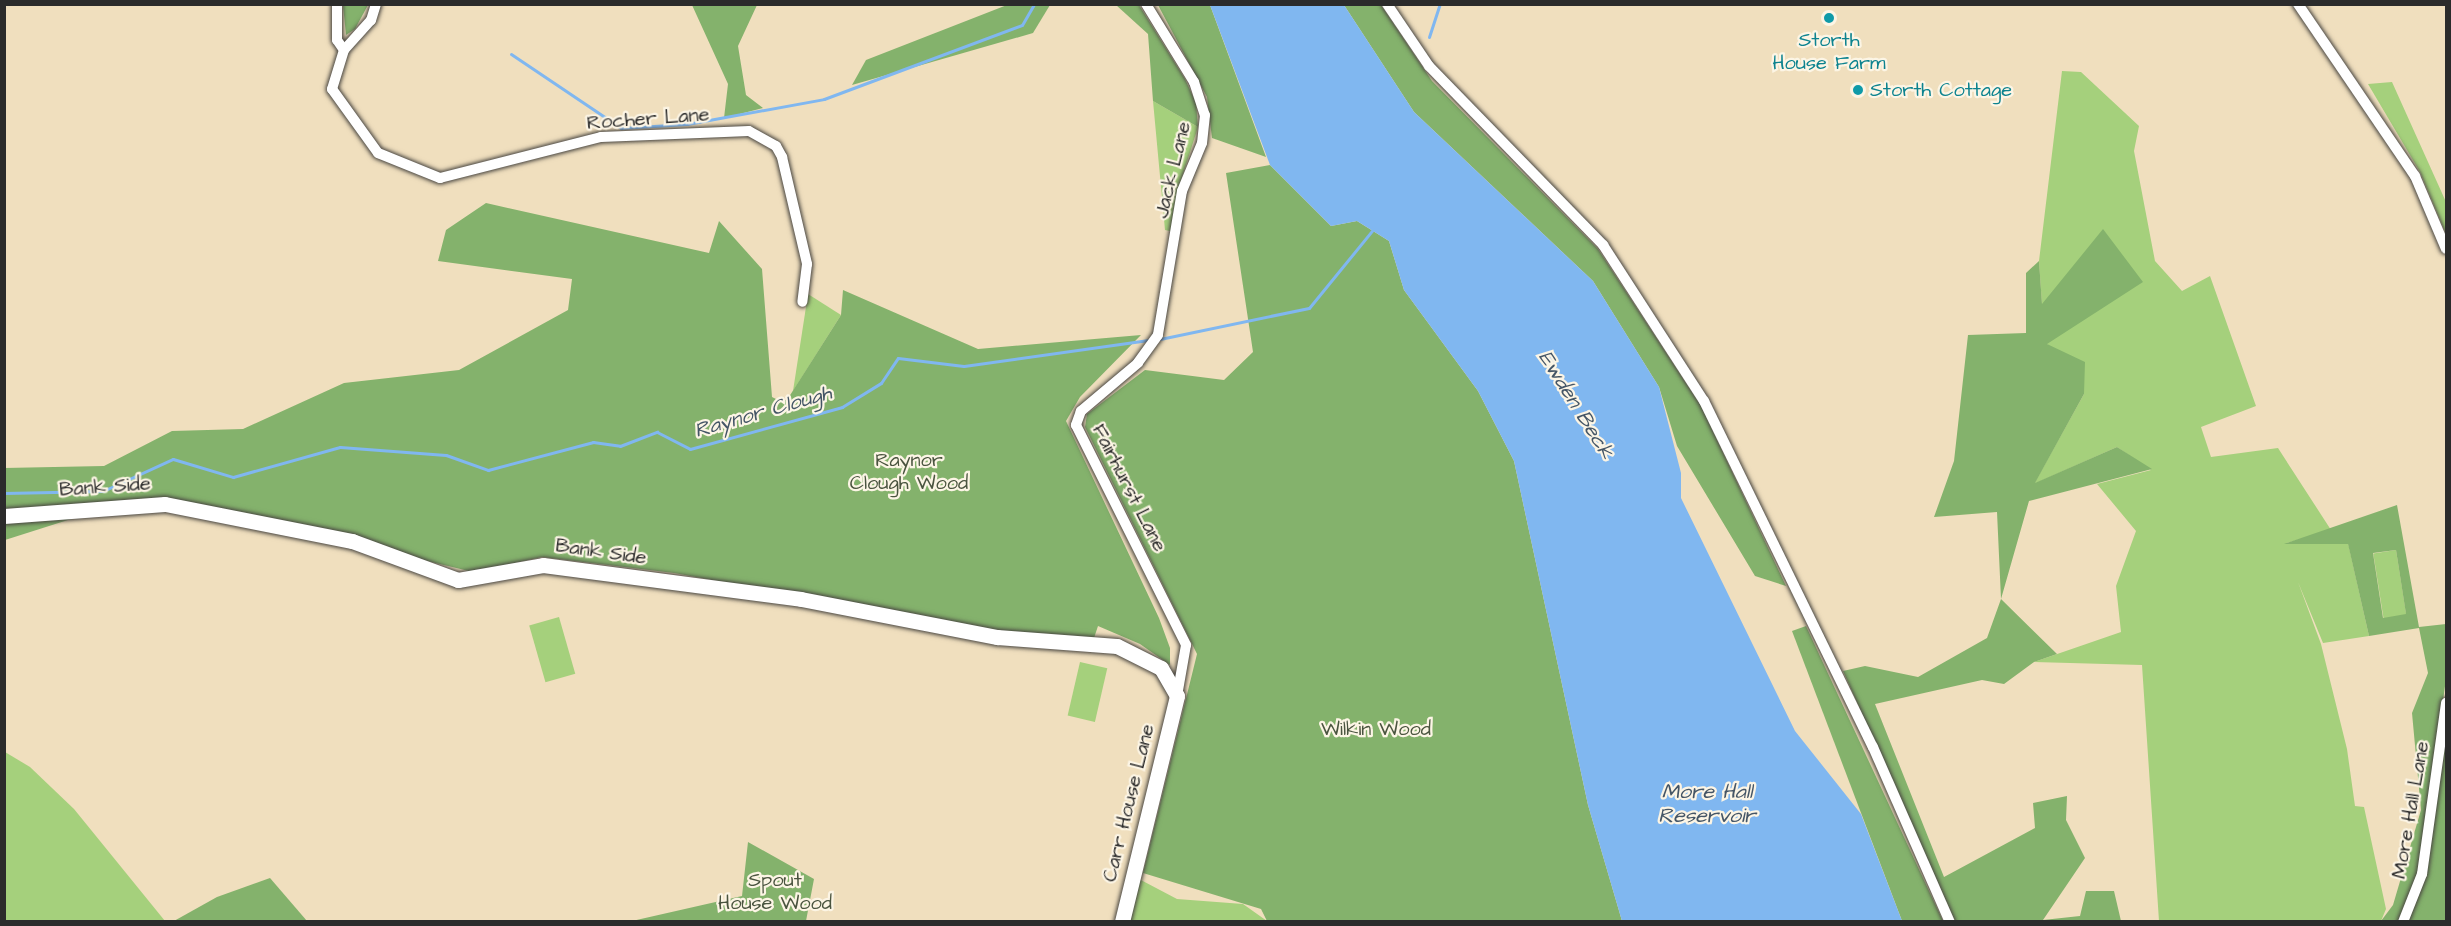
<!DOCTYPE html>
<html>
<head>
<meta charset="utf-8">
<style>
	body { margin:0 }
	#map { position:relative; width:2451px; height:926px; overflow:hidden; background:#f0dfbe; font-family:"Architects Daughter",sans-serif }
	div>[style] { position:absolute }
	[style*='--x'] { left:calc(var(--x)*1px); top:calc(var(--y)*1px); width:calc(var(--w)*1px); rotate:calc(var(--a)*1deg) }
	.green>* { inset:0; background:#a5d07c; transform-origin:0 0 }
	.forest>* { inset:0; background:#84b26c }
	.water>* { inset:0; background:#80b7f0 }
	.stream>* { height:3px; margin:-1.5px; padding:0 1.5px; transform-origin:1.5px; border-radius:1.5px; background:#80b7f0 }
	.roads { filter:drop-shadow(0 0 2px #494641) drop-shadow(0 0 2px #494641) }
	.street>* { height:10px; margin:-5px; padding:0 5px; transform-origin:5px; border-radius:5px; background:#fff }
	.secondary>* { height:15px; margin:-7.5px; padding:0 7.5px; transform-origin:7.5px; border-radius:7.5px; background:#fff }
	.dots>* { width:16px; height:16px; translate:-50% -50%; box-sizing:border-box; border:3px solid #fcf5e5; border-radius:50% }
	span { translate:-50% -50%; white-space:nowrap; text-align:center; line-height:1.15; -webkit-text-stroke:4.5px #fcf5e5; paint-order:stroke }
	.culture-label { font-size:20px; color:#0d838f }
	.left { translate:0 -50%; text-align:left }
	.street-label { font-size:20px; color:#2b2b2b }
	.park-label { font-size:20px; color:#4a543f }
	.water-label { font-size:21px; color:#456; font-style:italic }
	.frame { position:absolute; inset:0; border:6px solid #2b2b2b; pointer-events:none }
</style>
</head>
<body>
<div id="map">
	<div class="green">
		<i style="clip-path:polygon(2062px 71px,2081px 72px,2139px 126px,2134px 151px,2155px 261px,2182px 291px,2210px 276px,2256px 406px,2201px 427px,2211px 457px,2278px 448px,2331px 530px,2287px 543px,2348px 543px,2369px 636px,2323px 643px,2298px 582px,2321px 644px,2347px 749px,2355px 806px,2364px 807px,2386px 909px,2381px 921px,2159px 921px,2142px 665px,2034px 662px,2121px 632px,2116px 586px,2136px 531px,2097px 484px,2151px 470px,2117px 447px,2034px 484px,2084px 394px,2047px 344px,2042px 305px,2039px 261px)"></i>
		<i style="clip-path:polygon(2392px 82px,2446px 202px,2446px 234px,2420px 172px,2368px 84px)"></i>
		<i style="clip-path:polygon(1153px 101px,1198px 127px,1177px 193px,1174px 232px,1165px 230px)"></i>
		<i style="clip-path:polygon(808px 294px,841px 315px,793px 391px)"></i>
		<i style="left:2396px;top:550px;width:66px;height:23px;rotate:81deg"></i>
		<i style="left:559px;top:617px;width:59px;height:31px;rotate:74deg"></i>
		<i style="left:1080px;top:662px;width:28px;height:55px;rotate:13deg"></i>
		<i style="clip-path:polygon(5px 752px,30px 767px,74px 809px,165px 921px,5px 921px)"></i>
		<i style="clip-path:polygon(1139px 879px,1177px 899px,1243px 904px,1267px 921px,1126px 922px)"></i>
	</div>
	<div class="forest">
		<i style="clip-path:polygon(343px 5px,368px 5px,355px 29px,346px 35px)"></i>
		<i style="clip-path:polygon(692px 5px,757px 5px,738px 46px,746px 95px,763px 108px,724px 118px,728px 84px)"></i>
		<i style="clip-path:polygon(1007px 5px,1050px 5px,1033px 33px,852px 85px,866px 60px)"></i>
		<i style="clip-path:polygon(1116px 5px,1139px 5px,1185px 79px,1196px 103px,1198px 127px,1153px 101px,1148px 34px)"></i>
		<i style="clip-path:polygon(1158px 5px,1210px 5px,1266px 157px,1212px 138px,1207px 97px)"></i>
		<i style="clip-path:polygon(1344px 5px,1381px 5px,1432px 81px,1598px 249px,1701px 406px,1786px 586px,1755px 576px,1677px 446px,1659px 387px,1593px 281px,1414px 112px)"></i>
		<i style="clip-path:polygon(1270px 165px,1331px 226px,1357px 221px,1389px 241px,1404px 290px,1478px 391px,1514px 461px,1588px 805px,1622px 921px,1267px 921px,1261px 909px,1143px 873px,1197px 654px,1085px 427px,1087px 414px,1145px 370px,1224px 380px,1253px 352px,1226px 173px)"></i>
		<i style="clip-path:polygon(486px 203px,709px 253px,719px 221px,762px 269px,772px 397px,778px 400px,787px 400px,841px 315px,843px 290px,978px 349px,1141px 335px,1080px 397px,1066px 421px,1159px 618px,1170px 648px,1170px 665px,1140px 644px,1098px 626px,1094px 638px,992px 631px,674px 573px,542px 557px,473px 572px,164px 498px,5px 511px,4px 468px,104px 466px,172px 431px,243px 429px,344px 383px,459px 370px,568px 310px,572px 279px,438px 261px,446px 230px)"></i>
		<i style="clip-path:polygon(2103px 229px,2143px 282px,2047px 344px,2085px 362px,2084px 394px,2035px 483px,2117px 447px,2152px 469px,2029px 501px,2001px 599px,2057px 654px,2034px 662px,2004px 684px,1982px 680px,1875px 704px,1944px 877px,2035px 828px,2033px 803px,2067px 796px,2066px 820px,2085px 858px,2043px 920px,2080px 916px,2086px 891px,2114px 891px,2121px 921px,1955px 921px,1843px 671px,1865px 666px,1918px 677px,1987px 638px,2001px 599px,1997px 512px,1934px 517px,1954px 461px,1968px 335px,2026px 333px,2026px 273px,2039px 261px,2042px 304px)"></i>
		<i style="clip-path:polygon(evenodd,2397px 505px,2419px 627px,2446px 624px,2446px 679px,2419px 874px,2400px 921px,2381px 921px,2393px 905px,2421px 810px,2412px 713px,2428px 673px,2419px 628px,2369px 636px,2348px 544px,2284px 544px,2397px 505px,2396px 550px,2406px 614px,2383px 618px,2373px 553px,2396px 550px)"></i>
		<i style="clip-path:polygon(90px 513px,5px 540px,4px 522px)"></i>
		<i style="clip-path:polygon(1806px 626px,1943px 921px,1902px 921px,1792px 631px)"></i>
		<i style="clip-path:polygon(2446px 733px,2446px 921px,2407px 922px)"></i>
		<i style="clip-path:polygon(748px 842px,814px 879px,806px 921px,632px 921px,742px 896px)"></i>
		<i style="clip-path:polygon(270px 878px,307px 921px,174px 921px,217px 897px)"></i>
	</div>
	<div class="water">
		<i style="clip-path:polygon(1210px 5px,1344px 5px,1414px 112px,1593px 281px,1659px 387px,1681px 473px,1681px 498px,1795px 731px,1861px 814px,1902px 921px,1622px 921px,1588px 805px,1514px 461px,1478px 391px,1404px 290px,1389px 241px,1357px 221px,1331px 226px,1270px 165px)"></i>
	</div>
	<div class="stream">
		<i style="--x:1429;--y:37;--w:35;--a:-72"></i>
		<i style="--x:511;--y:54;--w:133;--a:33.9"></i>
		<i style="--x:621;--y:128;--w:66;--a:-3.5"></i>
		<i style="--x:687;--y:124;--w:139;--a:-10.3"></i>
		<i style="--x:824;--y:99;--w:211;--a:-20.5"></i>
		<i style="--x:1022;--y:25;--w:24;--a:-60"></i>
		<i style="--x:1160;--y:339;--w:152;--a:-11.8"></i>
		<i style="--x:1309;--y:308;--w:104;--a:-50.8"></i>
		<i style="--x:4;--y:493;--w:99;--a:-1.2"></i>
		<i style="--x:103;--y:491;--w:77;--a:-24.6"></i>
		<i style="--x:173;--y:459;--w:63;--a:16.7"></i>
		<i style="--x:233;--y:477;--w:111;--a:-15.7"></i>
		<i style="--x:340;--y:447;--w:106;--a:4.3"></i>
		<i style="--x:446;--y:455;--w:45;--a:19.7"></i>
		<i style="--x:488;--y:470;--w:109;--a:-14.9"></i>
		<i style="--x:593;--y:442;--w:27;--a:8"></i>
		<i style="--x:620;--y:446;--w:40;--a:-21"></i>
		<i style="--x:657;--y:432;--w:37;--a:27"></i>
		<i style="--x:690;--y:449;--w:158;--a:-15.4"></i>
		<i style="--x:842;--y:407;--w:46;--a:-31.6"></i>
		<i style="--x:881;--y:383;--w:30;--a:-56"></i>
		<i style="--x:898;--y:358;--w:66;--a:6.9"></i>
		<i style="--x:964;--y:366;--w:188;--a:-8"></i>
	</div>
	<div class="roads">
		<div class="street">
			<i style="--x:337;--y:4;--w:36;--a:90"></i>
			<i style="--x:337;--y:40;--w:12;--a:55"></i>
			<i style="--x:376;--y:4;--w:17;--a:107"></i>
			<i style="--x:371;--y:20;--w:40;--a:132"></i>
			<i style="--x:344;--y:50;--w:41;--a:107.1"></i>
			<i style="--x:332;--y:89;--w:79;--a:54.3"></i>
			<i style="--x:378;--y:153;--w:67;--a:22"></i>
			<i style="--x:440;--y:178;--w:166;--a:-14.3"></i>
			<i style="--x:601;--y:137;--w:148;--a:-2.3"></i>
			<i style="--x:749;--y:131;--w:31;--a:29"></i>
			<i style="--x:776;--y:146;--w:13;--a:61"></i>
			<i style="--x:782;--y:157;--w:110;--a:76.8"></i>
			<i style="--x:807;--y:264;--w:38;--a:97"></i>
			<i style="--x:1146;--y:4;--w:92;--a:58.4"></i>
			<i style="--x:1194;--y:82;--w:35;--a:72"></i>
			<i style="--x:1205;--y:115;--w:28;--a:96"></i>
			<i style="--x:1202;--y:143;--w:52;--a:112.6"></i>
			<i style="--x:1182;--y:191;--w:146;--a:99.5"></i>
			<i style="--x:1158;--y:335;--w:34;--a:126"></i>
			<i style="--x:1138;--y:363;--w:75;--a:139.9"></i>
			<i style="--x:1081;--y:411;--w:15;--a:110"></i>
			<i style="--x:1076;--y:425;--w:246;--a:63.4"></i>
			<i style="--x:1186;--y:645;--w:52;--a:100"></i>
			<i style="--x:1387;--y:4;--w:75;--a:55.9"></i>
			<i style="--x:1429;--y:66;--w:250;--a:45.8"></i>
			<i style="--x:1603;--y:245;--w:186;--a:57.1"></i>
			<i style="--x:1704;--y:401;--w:385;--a:64"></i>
			<i style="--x:1873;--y:747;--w:191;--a:66.3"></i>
			<i style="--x:2298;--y:4;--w:208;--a:55.8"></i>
			<i style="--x:2415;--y:176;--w:79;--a:67"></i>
			<i style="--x:2403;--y:922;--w:52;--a:-68.4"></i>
			<i style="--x:2422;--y:874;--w:173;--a:-82"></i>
		</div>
		<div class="secondary">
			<i style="--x:4;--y:516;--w:161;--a:-4.3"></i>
			<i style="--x:165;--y:504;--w:191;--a:11.2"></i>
			<i style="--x:352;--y:541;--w:113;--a:20.2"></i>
			<i style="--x:458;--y:580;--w:86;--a:-10"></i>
			<i style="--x:543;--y:565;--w:260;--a:7.5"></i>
			<i style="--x:801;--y:599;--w:200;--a:11"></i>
			<i style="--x:997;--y:637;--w:120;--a:4.3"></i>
			<i style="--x:1117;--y:646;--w:49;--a:26.6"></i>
			<i style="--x:1161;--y:668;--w:32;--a:60"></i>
			<i style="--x:1177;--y:696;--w:233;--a:103.7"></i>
		</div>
	</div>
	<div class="dots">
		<i style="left:1829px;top:18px;background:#0f9aa8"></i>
		<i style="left:1858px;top:90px;background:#0f9aa8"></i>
	</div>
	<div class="culture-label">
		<span style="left:1829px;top:52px">Storth<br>House Farm</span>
		<span class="left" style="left:1870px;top:90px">Storth Cottage</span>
	</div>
	<div class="street-label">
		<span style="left:648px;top:119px;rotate:-4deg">Rocher Lane</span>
		<span style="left:1173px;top:170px;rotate:-76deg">Jack Lane</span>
		<span style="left:105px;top:487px;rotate:-4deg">Bank Side</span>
		<span style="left:1129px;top:488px;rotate:63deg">Fairhurst Lane</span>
		<span style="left:601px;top:552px;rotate:8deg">Bank Side</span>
		<span style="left:1129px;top:803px;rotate:-76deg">Carr House Lane</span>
		<span style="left:2411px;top:810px;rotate:-80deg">More Hall Lane</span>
	</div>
	<div class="park-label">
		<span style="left:909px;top:472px">Raynor<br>Clough Wood</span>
		<span style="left:1376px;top:729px">Wilkin Wood</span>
		<span style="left:775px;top:892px">Spout<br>House Wood</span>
	</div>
	<div class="water-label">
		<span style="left:1576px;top:405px;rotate:58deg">Ewden Beck</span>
		<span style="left:763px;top:412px;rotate:-16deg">Raynor Clough</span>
		<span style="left:1707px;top:804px">More Hall<br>Reservoir</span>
	</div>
	<div class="frame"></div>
</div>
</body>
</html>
